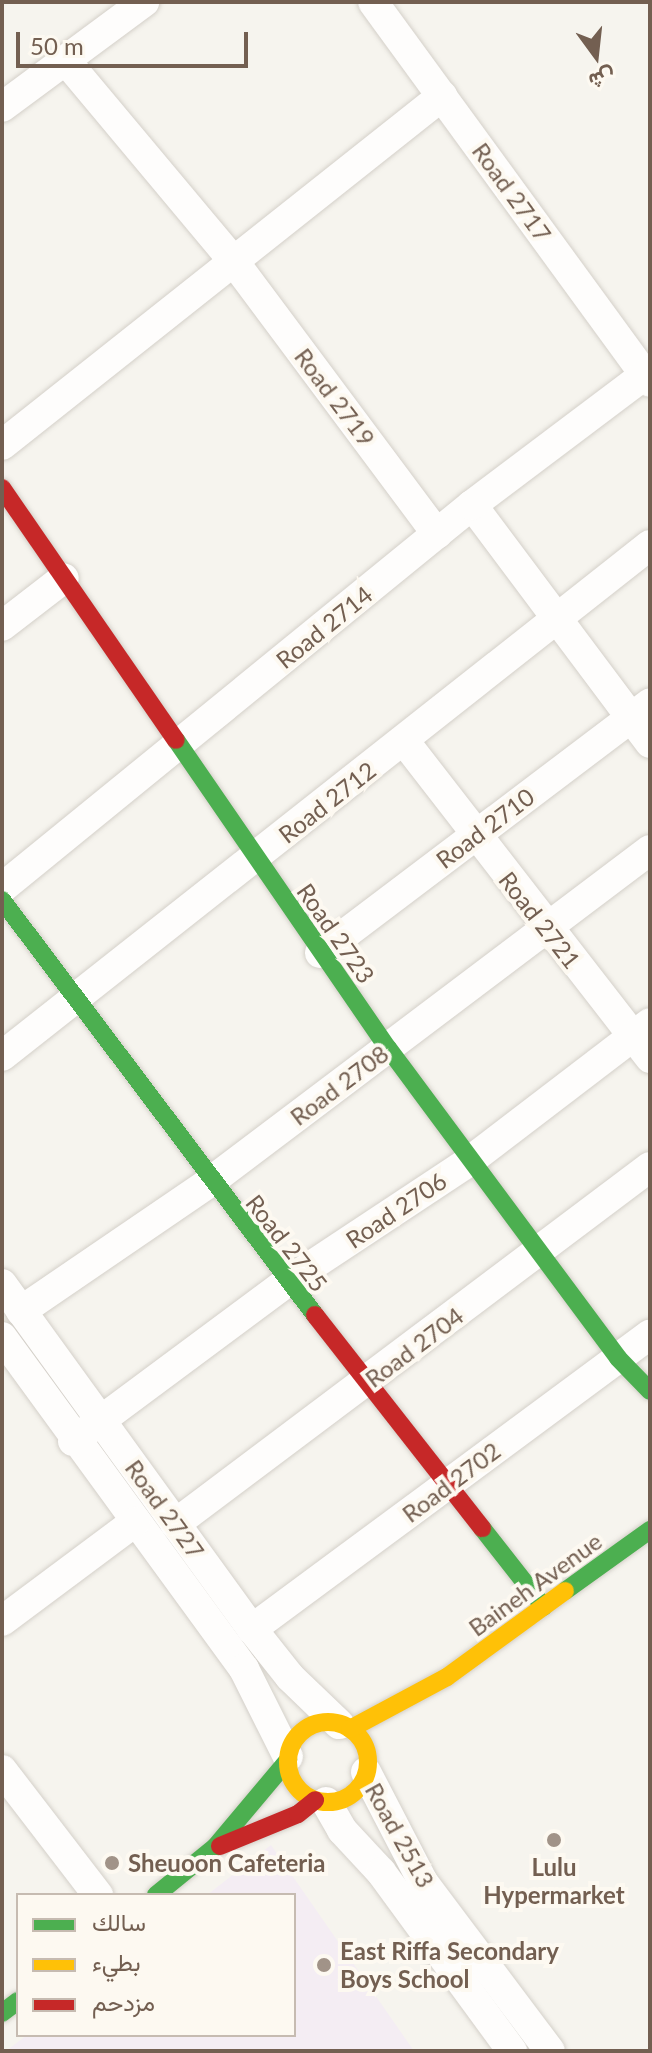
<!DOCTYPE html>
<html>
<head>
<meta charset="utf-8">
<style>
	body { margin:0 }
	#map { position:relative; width:652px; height:2053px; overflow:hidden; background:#f6f4ee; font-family:Lato,Vazirmatn,sans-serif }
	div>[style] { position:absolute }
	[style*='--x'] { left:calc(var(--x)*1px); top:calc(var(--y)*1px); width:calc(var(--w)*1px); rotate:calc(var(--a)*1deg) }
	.education>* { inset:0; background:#f4edf3 }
	.roads { filter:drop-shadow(0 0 2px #d4d0c9) drop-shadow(0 0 2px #d4d0c9) }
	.street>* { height:30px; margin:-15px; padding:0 15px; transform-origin:15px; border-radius:15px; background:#fefdfc }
	.fast>* { height:18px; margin:-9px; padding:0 9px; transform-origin:9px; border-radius:9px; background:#4caf50 }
	.slow>* { height:18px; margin:-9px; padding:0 9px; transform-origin:9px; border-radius:9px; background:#ffc107 }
	.slow>.ring { margin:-9px; padding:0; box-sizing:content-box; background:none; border:18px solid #ffc107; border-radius:50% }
	.jam>* { height:18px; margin:-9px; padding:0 9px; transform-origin:9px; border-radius:9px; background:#c62828 }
	.dots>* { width:22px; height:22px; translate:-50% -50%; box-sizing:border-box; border:4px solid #fdf9f1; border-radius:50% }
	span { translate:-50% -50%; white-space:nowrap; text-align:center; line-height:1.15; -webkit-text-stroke:8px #fdf9f1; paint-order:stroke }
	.street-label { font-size:24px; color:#735f51 }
	.poi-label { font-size:24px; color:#735f51; font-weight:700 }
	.left { translate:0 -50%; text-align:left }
	.frame { position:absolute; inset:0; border:4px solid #735f51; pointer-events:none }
	.legend { position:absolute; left:16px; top:1893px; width:280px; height:144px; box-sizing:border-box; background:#fdf9f1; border:2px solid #c6bbb1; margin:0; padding:10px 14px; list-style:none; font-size:24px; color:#735f51 }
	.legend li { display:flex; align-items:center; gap:16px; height:40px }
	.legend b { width:40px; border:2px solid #c6bbb1 }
	.north { position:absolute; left:556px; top:16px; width:80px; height:80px; -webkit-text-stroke:6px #fdf9f1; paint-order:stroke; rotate:165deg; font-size:22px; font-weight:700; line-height:32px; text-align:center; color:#735f51 }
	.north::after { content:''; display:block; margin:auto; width:28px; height:36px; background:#735f51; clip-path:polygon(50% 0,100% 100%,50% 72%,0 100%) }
	.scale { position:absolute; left:16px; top:32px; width:232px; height:36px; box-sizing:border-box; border:4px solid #735f51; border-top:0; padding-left:10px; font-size:24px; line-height:28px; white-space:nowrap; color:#735f51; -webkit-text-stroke:6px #fdf9f1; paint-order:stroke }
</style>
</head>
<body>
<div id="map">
	<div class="education">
		<i style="clip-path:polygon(271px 1845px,414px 2051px,6px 2051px,27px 2035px,294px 2035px,294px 1895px,207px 1895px)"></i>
	</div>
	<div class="roads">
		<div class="street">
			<i style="--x:373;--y:2;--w:470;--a:53.9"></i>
			<i style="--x:67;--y:62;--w:257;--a:50.1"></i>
			<i style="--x:232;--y:259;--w:343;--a:53.3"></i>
			<i style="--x:2;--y:107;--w:177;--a:-36.5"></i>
			<i style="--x:2;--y:445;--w:562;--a:-38.42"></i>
			<i style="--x:472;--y:505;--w:297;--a:53.2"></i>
			<i style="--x:2;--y:626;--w:78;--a:-37.7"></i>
			<i style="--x:405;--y:742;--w:400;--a:52.2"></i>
			<i style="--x:2;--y:888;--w:606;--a:-39.18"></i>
			<i style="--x:472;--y:505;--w:223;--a:-37"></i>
			<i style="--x:320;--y:953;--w:414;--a:-37.1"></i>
			<i style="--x:2;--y:1056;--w:825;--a:-38.26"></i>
			<i style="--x:2;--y:1284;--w:426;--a:54.1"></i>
			<i style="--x:252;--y:1629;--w:61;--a:51.6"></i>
			<i style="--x:290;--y:1677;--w:68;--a:43.8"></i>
			<i style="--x:21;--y:1311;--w:229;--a:-34.3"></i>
			<i style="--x:210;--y:1182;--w:551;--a:-37.04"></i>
			<i style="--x:2;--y:1337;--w:411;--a:53.9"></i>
			<i style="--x:244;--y:1669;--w:98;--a:63.4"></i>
			<i style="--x:73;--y:1441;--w:267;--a:-36.6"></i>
			<i style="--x:287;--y:1282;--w:221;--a:-33.5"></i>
			<i style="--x:471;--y:1160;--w:225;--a:-37.4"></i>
			<i style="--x:175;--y:1524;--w:594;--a:-36.93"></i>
			<i style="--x:2;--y:1621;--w:166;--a:-36.7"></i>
			<i style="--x:252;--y:1629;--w:495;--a:-36.5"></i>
			<i style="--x:2;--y:1770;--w:158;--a:52.5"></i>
			<i style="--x:366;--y:1772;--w:124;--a:62.6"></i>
			<i style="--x:423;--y:1882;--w:211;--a:53.1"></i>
			<i style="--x:326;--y:1802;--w:32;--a:60"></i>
			<i style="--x:342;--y:1830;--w:57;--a:47.1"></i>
			<i style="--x:381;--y:1872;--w:222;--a:53.8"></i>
		</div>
		<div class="fast">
			<i style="--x:176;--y:740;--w:374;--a:55.5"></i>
			<i style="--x:388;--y:1048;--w:386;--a:53.4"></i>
			<i style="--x:618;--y:1358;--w:46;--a:45.9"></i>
			<i style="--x:2;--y:900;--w:520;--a:52.98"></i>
			<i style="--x:482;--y:1528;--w:100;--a:51.9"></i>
			<i style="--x:565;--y:1591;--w:105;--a:-35.7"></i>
			<i style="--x:156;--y:1895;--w:76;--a:-39.1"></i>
			<i style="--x:215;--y:1847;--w:114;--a:-50"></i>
			<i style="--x:2;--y:2013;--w:20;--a:-37"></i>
		</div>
		<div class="slow">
			<i class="ring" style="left:288px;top:1722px;width:62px;height:62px"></i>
			<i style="--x:350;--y:1729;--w:110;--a:-28.2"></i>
			<i style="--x:447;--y:1677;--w:146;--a:-36.1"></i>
		</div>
		<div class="jam">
			<i style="--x:2;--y:488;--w:306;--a:55.4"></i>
			<i style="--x:315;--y:1315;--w:271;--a:51.9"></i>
			<i style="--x:220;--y:1846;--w:84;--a:-22.3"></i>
			<i style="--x:298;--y:1814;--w:22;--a:-39"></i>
		</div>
	</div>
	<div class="dots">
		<i style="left:554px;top:1840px;background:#a19388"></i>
		<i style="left:112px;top:1863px;background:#a19388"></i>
		<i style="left:324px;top:1965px;background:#a19388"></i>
	</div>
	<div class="street-label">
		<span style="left:512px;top:192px;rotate:54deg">Road 2717</span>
		<span style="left:335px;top:397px;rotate:53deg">Road 2719</span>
		<span style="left:324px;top:627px;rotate:-39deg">Road 2714</span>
		<span style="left:327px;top:802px;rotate:-38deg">Road 2712</span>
		<span style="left:485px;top:828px;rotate:-37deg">Road 2710</span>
		<span style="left:540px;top:920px;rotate:52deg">Road 2721</span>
		<span style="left:336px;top:933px;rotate:55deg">Road 2723</span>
		<span style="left:339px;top:1085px;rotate:-37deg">Road 2708</span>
		<span style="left:396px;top:1210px;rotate:-34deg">Road 2706</span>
		<span style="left:287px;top:1243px;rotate:52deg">Road 2725</span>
		<span style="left:414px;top:1347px;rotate:-37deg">Road 2704</span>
		<span style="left:451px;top:1482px;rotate:-37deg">Road 2702</span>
		<span style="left:165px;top:1509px;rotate:54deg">Road 2727</span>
		<span style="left:535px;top:1584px;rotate:-36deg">Baineh Avenue</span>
		<span style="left:400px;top:1835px;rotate:61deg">Road 2513</span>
	</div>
	<div class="poi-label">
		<span class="left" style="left:128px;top:1863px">Sheuoon Cafeteria</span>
		<span style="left:554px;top:1881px">Lulu<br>Hypermarket</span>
		<span class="left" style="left:340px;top:1965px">East Riffa Secondary<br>Boys School</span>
	</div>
	<div class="frame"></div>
	<ul class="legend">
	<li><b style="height:10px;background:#4caf50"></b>سالك</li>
	<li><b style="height:10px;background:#ffc107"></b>بطيء</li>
	<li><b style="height:10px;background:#c62828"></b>مزدحم</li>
	</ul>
	<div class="north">ش</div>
	<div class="scale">50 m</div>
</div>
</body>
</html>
